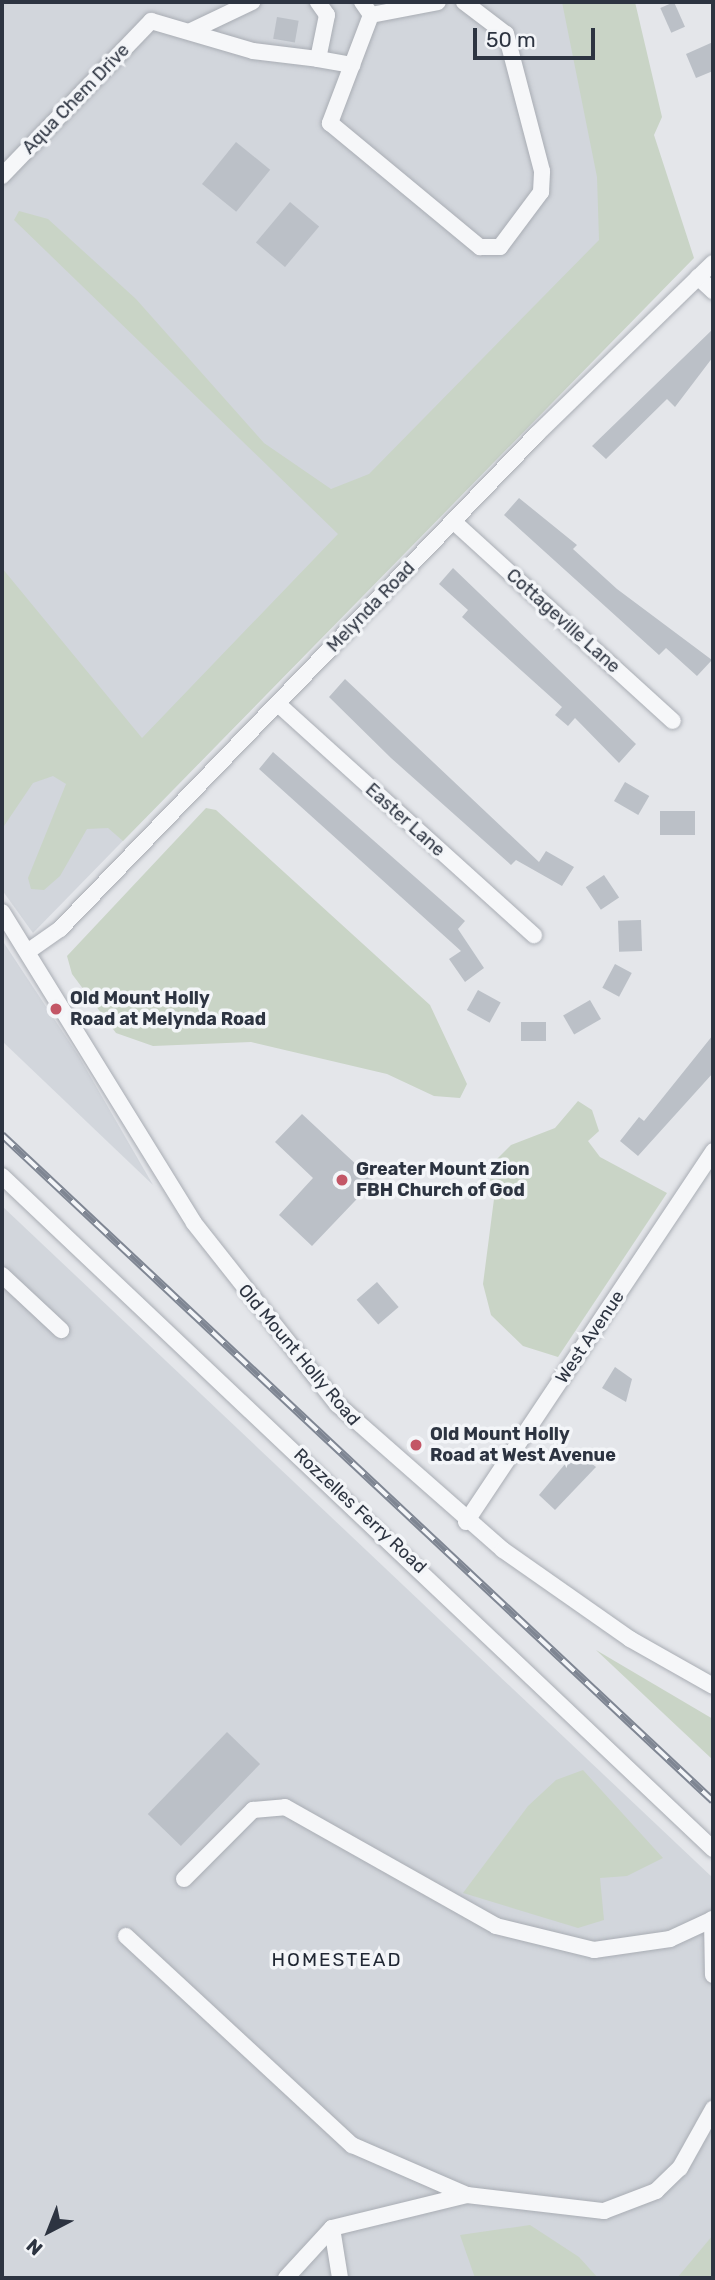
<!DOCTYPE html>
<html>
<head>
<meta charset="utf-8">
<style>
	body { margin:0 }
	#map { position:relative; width:715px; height:2280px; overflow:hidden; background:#e4e6ea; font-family:Rubik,sans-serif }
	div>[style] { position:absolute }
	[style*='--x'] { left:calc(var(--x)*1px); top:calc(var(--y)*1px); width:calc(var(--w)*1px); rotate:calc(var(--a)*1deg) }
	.built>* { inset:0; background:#d2d6dc }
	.green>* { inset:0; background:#c9d4c6 }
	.building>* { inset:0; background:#bbc0c7; transform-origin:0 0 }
	.roads { filter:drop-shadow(0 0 2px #a9adb4) drop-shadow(0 0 2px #a9adb4) }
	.minor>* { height:16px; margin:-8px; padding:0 8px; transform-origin:8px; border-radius:8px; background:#f6f7f9 }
	.rail>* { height:8px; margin-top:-4px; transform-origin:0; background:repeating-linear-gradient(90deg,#f3f5f8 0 16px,#7f8693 0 32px); box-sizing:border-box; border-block:2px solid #7f8693 }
	.dots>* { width:19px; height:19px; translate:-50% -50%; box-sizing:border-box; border:4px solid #f3f5f8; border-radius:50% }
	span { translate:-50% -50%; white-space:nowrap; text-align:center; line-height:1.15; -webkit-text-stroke:7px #f3f5f8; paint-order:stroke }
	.street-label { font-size:18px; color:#2d3441 }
	.poi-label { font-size:18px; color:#2d3441; font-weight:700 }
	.left { translate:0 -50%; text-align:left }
	.neighbourhood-label { font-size:19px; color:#1f2632; letter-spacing:2px }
	.frame { position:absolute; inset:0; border:4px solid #2d3441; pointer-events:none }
	.north { position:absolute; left:14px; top:2196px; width:70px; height:70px; -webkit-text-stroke:5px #f3f5f8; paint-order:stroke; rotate:222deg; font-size:19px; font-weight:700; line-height:28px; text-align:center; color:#2d3441 }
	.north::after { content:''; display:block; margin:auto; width:24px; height:32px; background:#2d3441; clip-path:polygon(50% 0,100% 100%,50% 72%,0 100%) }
	.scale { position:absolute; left:473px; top:28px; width:122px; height:32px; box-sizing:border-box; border:4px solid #2d3441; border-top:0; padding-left:9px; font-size:21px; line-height:24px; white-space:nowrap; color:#2d3441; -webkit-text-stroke:5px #f3f5f8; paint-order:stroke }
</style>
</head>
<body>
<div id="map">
	<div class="built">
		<i style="clip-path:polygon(2px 2px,587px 2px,686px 264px,33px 933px,2px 890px)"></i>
		<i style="clip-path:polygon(2px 940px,78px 1055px,153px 1185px,2px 1041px)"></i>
		<i style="clip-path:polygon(2px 1206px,713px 1878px,713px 2278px,2px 2278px)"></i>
	</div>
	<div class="green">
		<i style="clip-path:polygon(562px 2px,635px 2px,662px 117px,654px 135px,694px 258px,123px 841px,108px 828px,87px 829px,60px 876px,44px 890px,31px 889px,28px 878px,66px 784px,53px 776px,33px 783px,2px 829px,2px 568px,142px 738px,338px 534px,14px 220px,19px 211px,48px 219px,136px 299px,264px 443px,331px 489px,369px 474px,599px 240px,597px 177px)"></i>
		<i style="clip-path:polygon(206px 808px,216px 810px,430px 1005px,467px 1084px,460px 1098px,434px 1096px,387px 1074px,251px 1042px,153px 1046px,116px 1033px,72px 974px,67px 956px)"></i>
		<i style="clip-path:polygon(578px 1101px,592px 1110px,599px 1131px,588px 1141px,600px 1157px,667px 1193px,558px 1357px,523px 1346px,491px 1315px,483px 1284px,494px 1199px,488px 1168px,511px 1145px,555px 1128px)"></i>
		<i style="clip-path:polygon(596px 1650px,713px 1719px,713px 1760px)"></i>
		<i style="clip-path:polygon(583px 1770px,663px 1858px,627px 1876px,600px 1878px,604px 1920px,578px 1928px,463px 1893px,528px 1806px,556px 1780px)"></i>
		<i style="clip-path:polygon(530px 2225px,579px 2257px,598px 2278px,475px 2278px,460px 2235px)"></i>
		<i style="clip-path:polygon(713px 2235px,713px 2278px,677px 2278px)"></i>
	</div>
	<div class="building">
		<i style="left:674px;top:2px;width:27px;height:15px;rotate:66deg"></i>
		<i style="left:277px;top:17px;width:22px;height:22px;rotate:10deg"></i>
		<i style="clip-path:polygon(713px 42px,713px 71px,696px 78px,686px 54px)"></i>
		<i style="left:236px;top:142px;width:44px;height:54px;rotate:39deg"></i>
		<i style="left:290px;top:202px;width:38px;height:53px;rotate:40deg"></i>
		<i style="clip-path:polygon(713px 329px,713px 357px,675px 407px,667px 399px,606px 459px,592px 446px)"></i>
		<i style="clip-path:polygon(519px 498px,577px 545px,573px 549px,617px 589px,712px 660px,697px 676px,666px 648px,659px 655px,504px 515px)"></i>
		<i style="clip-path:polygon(453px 568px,636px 744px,619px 763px,575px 718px,568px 726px,555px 715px,562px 707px,462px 617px,468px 610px,439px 584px)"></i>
		<i style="clip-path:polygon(345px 679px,539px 862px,546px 851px,574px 867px,562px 886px,516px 860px,511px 865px,391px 758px,329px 697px)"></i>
		<i style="clip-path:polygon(273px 752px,465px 921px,458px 929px,484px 968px,465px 982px,449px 959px,461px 951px,259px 769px)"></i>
		<i style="left:625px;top:782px;width:28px;height:22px;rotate:30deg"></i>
		<i style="left:660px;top:811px;width:35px;height:24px"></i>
		<i style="left:604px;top:875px;width:27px;height:22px;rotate:56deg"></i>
		<i style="left:641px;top:920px;width:31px;height:23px;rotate:88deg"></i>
		<i style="left:615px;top:964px;width:19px;height:27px;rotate:28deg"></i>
		<i style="left:478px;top:990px;width:26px;height:23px;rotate:29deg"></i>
		<i style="left:590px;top:1000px;width:22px;height:31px;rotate:60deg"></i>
		<i style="left:546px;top:1022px;width:19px;height:25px;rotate:90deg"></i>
		<i style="clip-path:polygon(713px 1035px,713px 1073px,638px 1156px,620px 1141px,639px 1117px,644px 1121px)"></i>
		<i style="clip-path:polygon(302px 1114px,374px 1181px,312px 1246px,279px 1215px,313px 1178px,275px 1142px)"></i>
		<i style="left:377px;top:1282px;width:33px;height:27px;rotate:49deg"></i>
		<i style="clip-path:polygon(615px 1367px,632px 1379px,626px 1402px,602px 1388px)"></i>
		<i style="clip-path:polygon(576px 1451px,596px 1467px,555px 1510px,539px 1495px)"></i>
		<i style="left:227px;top:1732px;width:46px;height:114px;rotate:44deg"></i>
	</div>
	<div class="roads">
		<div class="minor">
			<i style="--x:362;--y:2;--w:16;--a:55"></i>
			<i style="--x:371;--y:15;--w:116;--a:110.8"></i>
			<i style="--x:330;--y:123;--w:195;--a:39.6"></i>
			<i style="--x:480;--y:247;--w:20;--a:0"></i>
			<i style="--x:500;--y:247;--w:69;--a:-53.3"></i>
			<i style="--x:541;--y:192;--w:21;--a:-87"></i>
			<i style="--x:542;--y:171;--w:142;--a:-104.7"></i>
			<i style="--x:506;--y:34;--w:53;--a:-142.7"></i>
			<i style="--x:371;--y:15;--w:68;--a:-11"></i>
			<i style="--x:191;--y:31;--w:68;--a:-25.4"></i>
			<i style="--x:318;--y:59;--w:35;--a:10"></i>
			<i style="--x:2;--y:176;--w:215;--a:-46.1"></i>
			<i style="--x:151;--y:21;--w:106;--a:16.4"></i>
			<i style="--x:253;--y:51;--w:65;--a:7"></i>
			<i style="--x:318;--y:59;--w:45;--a:-78.4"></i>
			<i style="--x:327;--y:15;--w:16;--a:-125"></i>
			<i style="--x:698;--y:277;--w:21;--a:43"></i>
			<i style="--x:453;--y:521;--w:297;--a:42.3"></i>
			<i style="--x:278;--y:704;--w:345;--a:42.1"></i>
			<i style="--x:2;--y:912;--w:365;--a:58.3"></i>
			<i style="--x:194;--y:1223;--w:231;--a:51.7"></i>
			<i style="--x:337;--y:1404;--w:221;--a:41.3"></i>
			<i style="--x:503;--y:1550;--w:155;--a:35"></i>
			<i style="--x:630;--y:1639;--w:95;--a:29.5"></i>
			<i style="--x:30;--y:950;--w:37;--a:-35"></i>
			<i style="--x:60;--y:929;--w:687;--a:-46.06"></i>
			<i style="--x:537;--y:434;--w:245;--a:-44.2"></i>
			<i style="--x:2;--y:1176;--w:979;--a:43.43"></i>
			<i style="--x:2;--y:1275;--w:81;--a:43"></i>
			<i style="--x:466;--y:1522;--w:446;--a:-56.3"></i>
			<i style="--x:184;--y:1879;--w:98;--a:-45"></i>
			<i style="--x:253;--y:1810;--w:32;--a:-5"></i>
			<i style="--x:285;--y:1807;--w:242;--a:29.4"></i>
			<i style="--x:496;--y:1926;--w:101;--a:13.8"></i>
			<i style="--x:594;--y:1950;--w:77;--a:-8.2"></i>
			<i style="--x:670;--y:1939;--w:47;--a:-24.9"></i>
			<i style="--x:712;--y:1919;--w:56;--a:89"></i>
			<i style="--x:126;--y:1936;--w:308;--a:42.8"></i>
			<i style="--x:352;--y:2145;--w:125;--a:23.5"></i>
			<i style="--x:467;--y:2195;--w:138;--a:6.7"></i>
			<i style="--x:604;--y:2211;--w:56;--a:-21"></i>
			<i style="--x:656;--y:2191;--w:33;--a:-44"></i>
			<i style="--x:680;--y:2168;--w:68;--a:-60.8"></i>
			<i style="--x:332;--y:2228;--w:51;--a:80.9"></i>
			<i style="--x:286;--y:2278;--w:68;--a:-47.4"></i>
			<i style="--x:332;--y:2228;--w:139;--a:-13.7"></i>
		</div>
	</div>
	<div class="rail">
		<i style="--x:2;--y:1135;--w:974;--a:43.13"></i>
	</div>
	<div class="dots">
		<i style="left:56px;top:1009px;background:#c35666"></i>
		<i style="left:342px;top:1180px;background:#c35666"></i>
		<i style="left:416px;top:1445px;background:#c35666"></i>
	</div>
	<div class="street-label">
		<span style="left:76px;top:99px;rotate:-46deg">Aqua Chem Drive</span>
		<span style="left:371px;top:607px;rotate:-46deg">Melynda Road</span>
		<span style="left:563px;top:621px;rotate:42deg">Cottageville Lane</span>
		<span style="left:405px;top:820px;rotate:42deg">Easter Lane</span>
		<span style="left:590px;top:1337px;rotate:-56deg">West Avenue</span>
		<span style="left:299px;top:1355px;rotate:50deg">Old Mount Holly Road</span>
		<span style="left:360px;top:1511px;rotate:43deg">Rozzelles Ferry Road</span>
	</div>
	<div class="poi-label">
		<span class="left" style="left:70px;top:1009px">Old Mount Holly<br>Road at Melynda Road</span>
		<span class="left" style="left:356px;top:1180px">Greater Mount Zion<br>FBH Church of God</span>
		<span class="left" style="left:430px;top:1445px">Old Mount Holly<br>Road at West Avenue</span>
	</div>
	<div class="neighbourhood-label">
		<span style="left:337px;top:1960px">HOMESTEAD</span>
	</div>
	<div class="frame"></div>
	<div class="north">N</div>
	<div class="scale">50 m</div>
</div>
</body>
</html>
